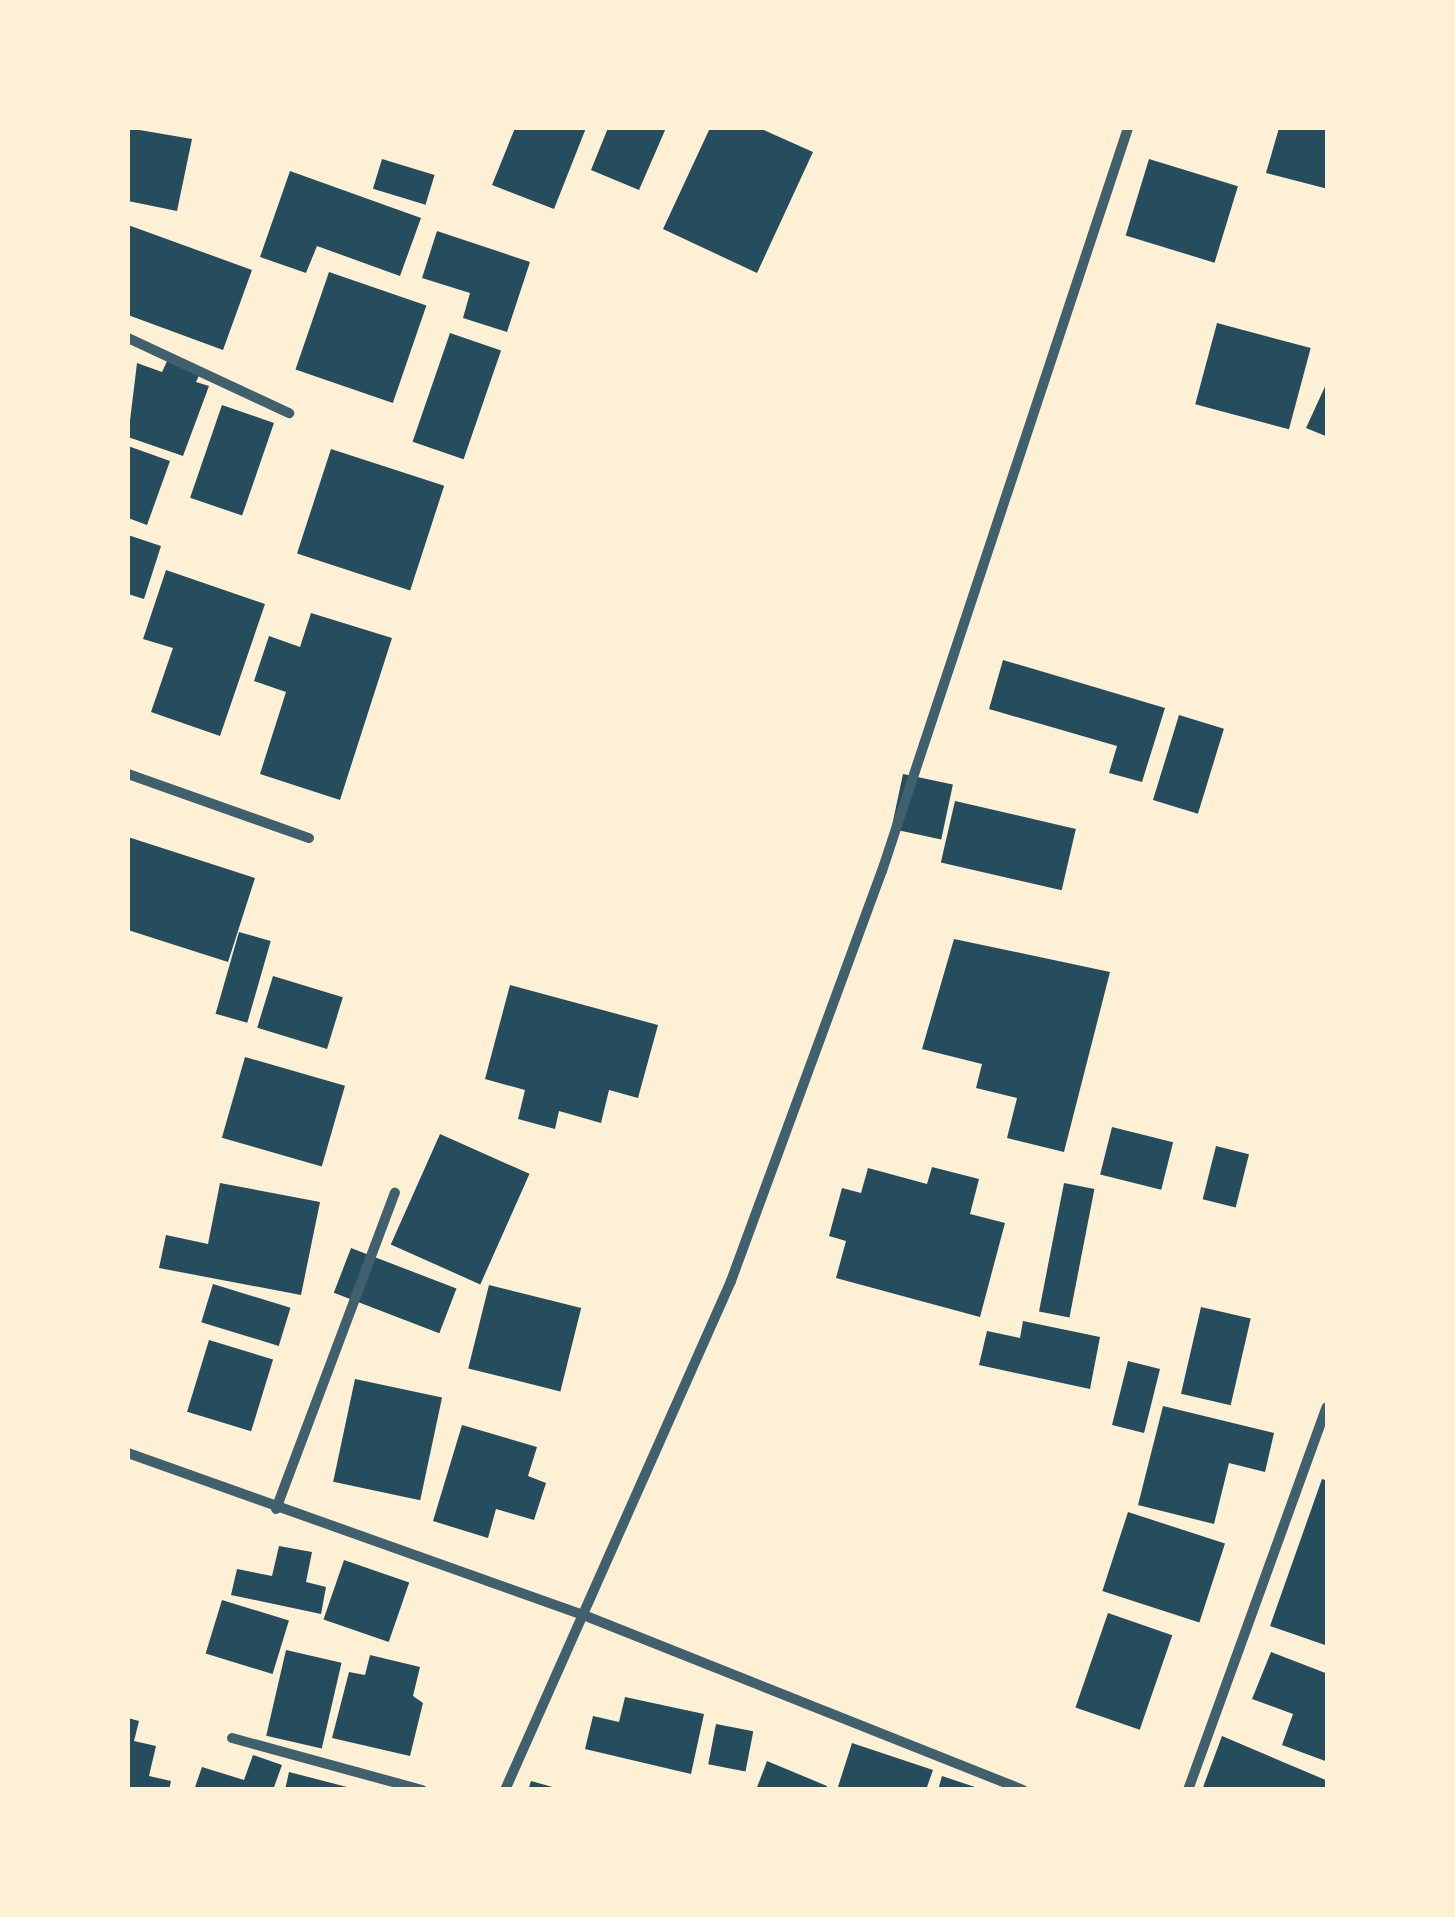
<!DOCTYPE html>
<html>
<head>
<meta charset="utf-8">
<style>
	body { margin:0 }
	#map { position:relative; width:1455px; height:1917px; overflow:hidden; background:#fdf0d5; font-family:Ubuntu,sans-serif }
	div>[style] { position:absolute }
	[style*='--x'] { left:calc(var(--x)*1px); top:calc(var(--y)*1px); width:calc(var(--w)*1px); rotate:calc(var(--a)*1deg) }
	.building>* { inset:0; background:#264d5e; transform-origin:0 0 }
	.minor>* { height:10px; margin:-5px; padding:0 5px; transform-origin:5px; border-radius:5px; background:#3f606c }
	span { translate:-50% -50%; white-space:nowrap; text-align:center; line-height:1.15; -webkit-text-stroke:10px #fdf0d5; paint-order:stroke }
	.frame { position:absolute; inset:0; border:130px solid #fdf0d5; pointer-events:none }
</style>
</head>
<body>
<div id="map">
	<div class="building">
		<i style="clip-path:polygon(128px 128px,192px 139px,177px 211px,128px 201px)"></i>
		<i style="clip-path:polygon(515px 128px,586px 128px,554px 209px,492px 185px)"></i>
		<i style="clip-path:polygon(608px 128px,666px 128px,639px 190px,591px 170px)"></i>
		<i style="clip-path:polygon(710px 128px,759px 128px,813px 152px,757px 273px,663px 229px)"></i>
		<i style="clip-path:polygon(1279px 128px,1328px 128px,1328px 189px,1266px 173px)"></i>
		<i style="left:382px;top:159px;width:55px;height:31px;rotate:17deg"></i>
		<i style="left:1149px;top:159px;width:93px;height:80px;rotate:17deg"></i>
		<i style="clip-path:polygon(290px 171px,421px 218px,400px 276px,317px 246px,306px 273px,260px 257px)"></i>
		<i style="clip-path:polygon(128px 225px,252px 270px,223px 350px,128px 315px)"></i>
		<i style="clip-path:polygon(437px 231px,530px 262px,507px 332px,463px 318px,470px 293px,422px 278px)"></i>
		<i style="left:329px;top:272px;width:103px;height:103px;rotate:19deg"></i>
		<i style="left:1217px;top:323px;width:97px;height:84px;rotate:15deg"></i>
		<i style="left:450px;top:333px;width:54px;height:115px;rotate:19deg"></i>
		<i style="clip-path:polygon(168px 359px,201px 371px,196px 382px,209px 386px,183px 456px,128px 437px,137px 363px,162px 372px)"></i>
		<i style="clip-path:polygon(1328px 380px,1328px 437px,1306px 428px)"></i>
		<i style="left:222px;top:405px;width:55px;height:98px;rotate:19deg"></i>
		<i style="clip-path:polygon(128px 446px,170px 461px,147px 525px,128px 518px)"></i>
		<i style="left:331px;top:449px;width:119px;height:110px;rotate:18deg"></i>
		<i style="clip-path:polygon(128px 535px,161px 546px,144px 599px,128px 594px)"></i>
		<i style="clip-path:polygon(166px 570px,265px 604px,220px 736px,151px 712px,173px 648px,143px 639px)"></i>
		<i style="clip-path:polygon(311px 613px,392px 638px,340px 800px,260px 774px,286px 692px,254px 681px,269px 636px,300px 647px)"></i>
		<i style="clip-path:polygon(1003px 660px,1165px 708px,1142px 782px,1109px 773px,1117px 746px,989px 709px)"></i>
		<i style="left:1179px;top:715px;width:47px;height:89px;rotate:17deg"></i>
		<i style="left:903px;top:774px;width:51px;height:56px;rotate:12deg"></i>
		<i style="left:955px;top:801px;width:124px;height:63px;rotate:13deg"></i>
		<i style="clip-path:polygon(128px 837px,255px 878px,228px 962px,128px 930px)"></i>
		<i style="left:239px;top:932px;width:33px;height:85px;rotate:16deg"></i>
		<i style="clip-path:polygon(954px 939px,1110px 972px,1064px 1152px,1007px 1138px,1017px 1098px,976px 1088px,982px 1064px,922px 1049px)"></i>
		<i style="left:273px;top:976px;width:73px;height:54px;rotate:17deg"></i>
		<i style="clip-path:polygon(510px 985px,658px 1025px,638px 1098px,609px 1090px,601px 1123px,559px 1111px,555px 1129px,518px 1119px,525px 1090px,485px 1079px)"></i>
		<i style="left:245px;top:1057px;width:104px;height:84px;rotate:16deg"></i>
		<i style="left:1112px;top:1127px;width:63px;height:49px;rotate:14deg"></i>
		<i style="left:440px;top:1134px;width:98px;height:121px;rotate:24deg"></i>
		<i style="left:1216px;top:1146px;width:34px;height:55px;rotate:14deg"></i>
		<i style="clip-path:polygon(932px 1167px,979px 1179px,970px 1214px,1005px 1223px,980px 1317px,836px 1278px,846px 1241px,829px 1236px,842px 1188px,861px 1193px,868px 1168px,927px 1184px)"></i>
		<i style="clip-path:polygon(220px 1183px,320px 1202px,301px 1295px,159px 1268px,166px 1235px,208px 1244px)"></i>
		<i style="left:1064px;top:1183px;width:31px;height:131px;rotate:11deg"></i>
		<i style="left:351px;top:1248px;width:113px;height:48px;rotate:21deg"></i>
		<i style="left:213px;top:1284px;width:81px;height:40px;rotate:17deg"></i>
		<i style="left:489px;top:1285px;width:95px;height:86px;rotate:14deg"></i>
		<i style="left:1201px;top:1307px;width:51px;height:89px;rotate:13deg"></i>
		<i style="clip-path:polygon(1023px 1321px,1100px 1337px,1090px 1389px,979px 1365px,987px 1331px,1020px 1338px)"></i>
		<i style="left:209px;top:1340px;width:67px;height:75px;rotate:17deg"></i>
		<i style="left:1128px;top:1361px;width:33px;height:66px;rotate:14deg"></i>
		<i style="left:355px;top:1379px;width:89px;height:105px;rotate:12deg"></i>
		<i style="clip-path:polygon(1163px 1406px,1274px 1433px,1265px 1472px,1229px 1463px,1214px 1524px,1138px 1505px)"></i>
		<i style="clip-path:polygon(462px 1425px,537px 1447px,528px 1476px,546px 1483px,534px 1520px,496px 1509px,488px 1538px,433px 1521px)"></i>
		<i style="clip-path:polygon(1322px 1479px,1328px 1481px,1328px 1646px,1270px 1626px)"></i>
		<i style="left:1128px;top:1512px;width:102px;height:83px;rotate:18deg"></i>
		<i style="clip-path:polygon(279px 1546px,312px 1552px,306px 1582px,326px 1587px,321px 1614px,231px 1595px,237px 1569px,272px 1576px)"></i>
		<i style="left:344px;top:1560px;width:69px;height:63px;rotate:19deg"></i>
		<i style="left:222px;top:1600px;width:70px;height:56px;rotate:17deg"></i>
		<i style="left:1108px;top:1613px;width:68px;height:100px;rotate:19deg"></i>
		<i style="left:286px;top:1650px;width:57px;height:88px;rotate:13deg"></i>
		<i style="clip-path:polygon(1271px 1652px,1328px 1674px,1328px 1762px,1282px 1745px,1293px 1714px,1252px 1699px)"></i>
		<i style="clip-path:polygon(370px 1655px,420px 1667px,413px 1696px,423px 1703px,410px 1756px,332px 1738px,349px 1672px,365px 1675px)"></i>
		<i style="clip-path:polygon(625px 1697px,704px 1714px,691px 1774px,585px 1749px,593px 1716px,619px 1722px)"></i>
		<i style="clip-path:polygon(128px 1718px,139px 1721px,134px 1741px,156px 1746px,149px 1776px,171px 1781px,169px 1790px,128px 1790px)"></i>
		<i style="left:716px;top:1724px;width:38px;height:41px;rotate:11deg"></i>
		<i style="clip-path:polygon(1222px 1736px,1328px 1781px,1328px 1790px,1202px 1790px)"></i>
		<i style="clip-path:polygon(852px 1743px,933px 1770px,926px 1790px,837px 1790px)"></i>
		<i style="clip-path:polygon(253px 1755px,282px 1765px,273px 1790px,194px 1790px,202px 1767px,244px 1780px)"></i>
		<i style="clip-path:polygon(767px 1761px,827px 1786px,826px 1790px,756px 1790px)"></i>
		<i style="clip-path:polygon(289px 1772px,351px 1788px,351px 1790px,285px 1790px)"></i>
		<i style="clip-path:polygon(942px 1776px,981px 1789px,981px 1790px,938px 1790px)"></i>
		<i style="clip-path:polygon(531px 1781px,556px 1788px,556px 1790px,528px 1790px)"></i>
	</div>
	<div class="minor">
		<i style="--x:128;--y:338;--w:178;--a:25"></i>
		<i style="--x:128;--y:774;--w:192;--a:19.5"></i>
		<i style="--x:128;--y:1453;--w:486;--a:19.6"></i>
		<i style="--x:586;--y:1616;--w:470;--a:21.7"></i>
		<i style="--x:276;--y:1509;--w:338;--a:-69.4"></i>
		<i style="--x:232;--y:1738;--w:197;--a:15.3"></i>
		<i style="--x:505;--y:1790;--w:557;--a:-66.06"></i>
		<i style="--x:731;--y:1281;--w:437;--a:-69.8"></i>
		<i style="--x:882;--y:871;--w:783;--a:-71.68"></i>
		<i style="--x:1188;--y:1790;--w:407;--a:-70.1"></i>
	</div>
	<div class="frame"></div>
</div>
</body>
</html>
